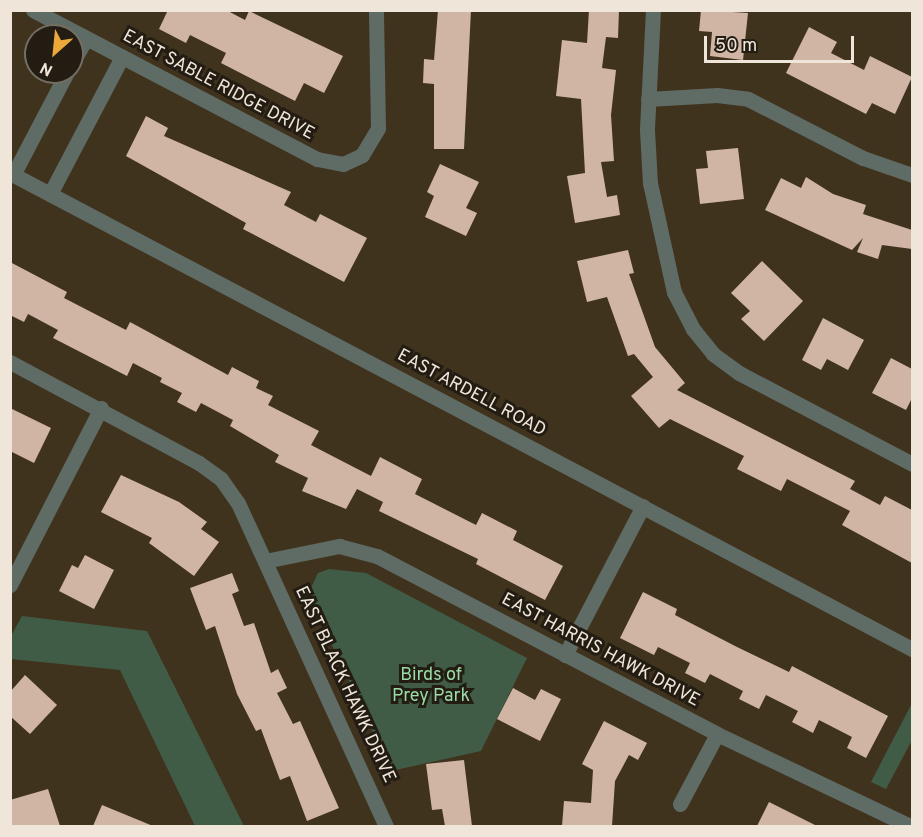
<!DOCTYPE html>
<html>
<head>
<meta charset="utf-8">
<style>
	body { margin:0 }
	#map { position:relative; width:923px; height:837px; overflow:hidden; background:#40331e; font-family:Overpass,sans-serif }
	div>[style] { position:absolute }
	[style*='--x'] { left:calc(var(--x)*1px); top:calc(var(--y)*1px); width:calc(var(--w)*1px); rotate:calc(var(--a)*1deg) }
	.green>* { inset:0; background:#415c46 }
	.building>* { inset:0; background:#d0b5a5 }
	.minor>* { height:15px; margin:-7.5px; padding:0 7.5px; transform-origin:7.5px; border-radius:7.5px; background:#5f6b65 }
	span { translate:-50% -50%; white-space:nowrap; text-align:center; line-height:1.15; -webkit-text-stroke:6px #221c13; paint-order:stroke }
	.street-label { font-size:18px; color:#efe6d9 }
	.park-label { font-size:18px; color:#9adba7 }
	.frame { position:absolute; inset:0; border:12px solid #efe6d9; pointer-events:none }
	.north { position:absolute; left:24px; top:24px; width:60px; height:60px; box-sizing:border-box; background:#221c13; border:2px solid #746d62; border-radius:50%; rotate:207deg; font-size:16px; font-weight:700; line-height:24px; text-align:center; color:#efe6d9 }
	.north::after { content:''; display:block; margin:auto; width:21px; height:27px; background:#eca93a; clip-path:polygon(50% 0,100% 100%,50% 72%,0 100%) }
	.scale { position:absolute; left:704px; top:36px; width:150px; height:27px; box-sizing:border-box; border:3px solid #efe6d9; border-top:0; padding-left:8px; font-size:18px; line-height:21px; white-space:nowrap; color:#efe6d9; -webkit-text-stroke:4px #221c13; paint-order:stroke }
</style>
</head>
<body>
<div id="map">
	<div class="green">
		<i style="clip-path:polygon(329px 569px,366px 573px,527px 658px,481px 751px,391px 771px,311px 600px,309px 592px,318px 573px)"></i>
		<i style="clip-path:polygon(22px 616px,147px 631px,244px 826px,195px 826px,120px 670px,11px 659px,11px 636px)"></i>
		<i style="clip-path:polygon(912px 703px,912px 740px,886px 789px,871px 782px)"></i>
	</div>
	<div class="building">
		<i style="clip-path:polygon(168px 10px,226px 10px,245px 20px,249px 11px,343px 56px,324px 93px,304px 83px,295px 101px,221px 63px,226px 53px,190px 35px,186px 43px,159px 29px)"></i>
		<i style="clip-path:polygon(438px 10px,471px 10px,464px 149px,434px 149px,434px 84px,423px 83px,424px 59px,434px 60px)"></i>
		<i style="clip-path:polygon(589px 10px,619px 10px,618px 38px,606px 37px,602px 68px,616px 70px,611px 115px,614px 161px,601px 162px,607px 197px,617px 195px,620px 215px,575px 223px,567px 176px,585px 173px,581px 99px,556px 96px,562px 40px,587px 43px)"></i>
		<i style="clip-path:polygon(701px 10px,748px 13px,743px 60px,710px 56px,712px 32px,699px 31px)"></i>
		<i style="clip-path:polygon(809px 27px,837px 42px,831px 53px,864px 70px,870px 56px,912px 77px,895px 114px,872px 103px,866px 114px,786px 73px)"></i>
		<i style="clip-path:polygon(146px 116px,168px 128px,164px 136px,291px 192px,284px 205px,316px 222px,320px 214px,367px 238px,344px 282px,243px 229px,246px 223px,126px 156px)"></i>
		<i style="clip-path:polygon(738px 148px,744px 199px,700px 204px,696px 169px,708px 168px,706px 151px)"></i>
		<i style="clip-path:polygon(440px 164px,479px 182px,466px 208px,477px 213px,466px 236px,425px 217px,434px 196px,427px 192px)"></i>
		<i style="clip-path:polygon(806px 177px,833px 194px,866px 205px,863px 214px,912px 230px,912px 249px,882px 245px,878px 259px,857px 252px,863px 238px,852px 250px,765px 210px,781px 178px,801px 188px)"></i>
		<i style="clip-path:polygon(628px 250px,634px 273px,629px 274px,655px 347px,685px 383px,677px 390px,855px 481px,850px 489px,880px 505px,885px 496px,912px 510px,912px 563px,842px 525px,850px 511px,787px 479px,781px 491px,737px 469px,744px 456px,670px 419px,659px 428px,631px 396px,653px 377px,634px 354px,628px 356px,607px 297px,587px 302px,577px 261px)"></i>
		<i style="clip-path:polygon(762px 261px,803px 301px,764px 341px,741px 319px,750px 311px,731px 293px)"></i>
		<i style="clip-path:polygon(10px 262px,67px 292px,64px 298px,126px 330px,130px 322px,228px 375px,232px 367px,259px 381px,256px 388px,273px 396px,268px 405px,319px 431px,311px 445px,371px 476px,380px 457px,422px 479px,415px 494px,476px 525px,482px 513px,517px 531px,513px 540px,563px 566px,545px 600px,476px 564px,478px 559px,379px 511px,383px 502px,357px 489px,346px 509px,302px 491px,308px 478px,275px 462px,279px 455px,230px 426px,233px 420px,201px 403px,196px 412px,177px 402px,182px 393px,160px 382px,162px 378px,133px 363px,127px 376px,53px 338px,58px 330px,28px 314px,24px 322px,10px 315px)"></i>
		<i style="clip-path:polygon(823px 318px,864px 340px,848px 370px,827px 359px,821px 370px,802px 360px)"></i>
		<i style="clip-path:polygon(891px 358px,912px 369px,912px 398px,906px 410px,872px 393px)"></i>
		<i style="clip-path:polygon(10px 408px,51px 428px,34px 463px,10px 451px)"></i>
		<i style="clip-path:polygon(121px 475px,179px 502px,207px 522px,201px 529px,219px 542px,194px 576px,149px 543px,152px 538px,101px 512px)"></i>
		<i style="clip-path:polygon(85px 555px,114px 570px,94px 609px,59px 591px,72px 565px,78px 568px)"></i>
		<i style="clip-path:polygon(232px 573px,239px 591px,232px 594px,244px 626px,254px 623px,271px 673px,278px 669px,287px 688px,277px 693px,293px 724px,300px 721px,339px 808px,307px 821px,290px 776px,280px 780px,261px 729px,256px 731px,237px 694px,215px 626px,206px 630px,190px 588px)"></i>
		<i style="clip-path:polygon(643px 592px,677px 609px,675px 615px,737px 647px,789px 672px,792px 666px,888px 716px,866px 758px,847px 748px,852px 737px,819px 720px,813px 733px,792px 722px,798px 711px,766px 695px,759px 709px,739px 699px,743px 691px,710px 674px,705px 683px,685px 673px,690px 663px,658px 647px,654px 655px,620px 638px)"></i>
		<i style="clip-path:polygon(25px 675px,57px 705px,30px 734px,10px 716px,10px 692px)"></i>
		<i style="clip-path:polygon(513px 688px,535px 700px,541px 689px,561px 699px,540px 741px,497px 719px)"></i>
		<i style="clip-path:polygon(604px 721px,647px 743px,638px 760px,629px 755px,615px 781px,612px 826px,562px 826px,564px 801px,591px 803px,593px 770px,582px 764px)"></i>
		<i style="clip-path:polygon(464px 760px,472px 826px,445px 826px,442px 809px,432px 810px,426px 764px)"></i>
		<i style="clip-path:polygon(48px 789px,60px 826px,10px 826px,10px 800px)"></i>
		<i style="clip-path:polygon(769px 802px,817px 826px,757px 826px)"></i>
		<i style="clip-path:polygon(102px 805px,153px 826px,93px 826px)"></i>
	</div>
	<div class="minor">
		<i style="--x:33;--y:10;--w:321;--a:27.7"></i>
		<i style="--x:317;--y:159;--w:26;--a:11"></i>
		<i style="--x:343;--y:164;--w:21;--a:-25"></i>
		<i style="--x:362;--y:155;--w:31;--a:-59"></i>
		<i style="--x:378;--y:128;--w:118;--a:-91"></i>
		<i style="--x:653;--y:10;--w:120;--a:92.9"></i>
		<i style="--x:647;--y:130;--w:53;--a:86.8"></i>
		<i style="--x:650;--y:183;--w:112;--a:77.6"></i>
		<i style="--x:674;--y:292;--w:42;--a:62.8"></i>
		<i style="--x:693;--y:329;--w:32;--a:51"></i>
		<i style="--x:713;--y:354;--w:32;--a:36"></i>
		<i style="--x:739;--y:373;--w:195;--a:27.7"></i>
		<i style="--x:72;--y:63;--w:28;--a:-60"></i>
		<i style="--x:648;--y:99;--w:69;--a:-3.3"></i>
		<i style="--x:717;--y:95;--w:31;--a:7"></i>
		<i style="--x:748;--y:99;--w:129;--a:27.2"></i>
		<i style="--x:863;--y:158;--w:52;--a:19.1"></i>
		<i style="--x:10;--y:173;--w:1020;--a:27.82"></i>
		<i style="--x:13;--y:175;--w:116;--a:-62.3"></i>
		<i style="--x:50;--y:194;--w:155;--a:-62.3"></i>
		<i style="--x:10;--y:362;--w:214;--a:28.1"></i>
		<i style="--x:199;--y:463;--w:27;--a:36"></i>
		<i style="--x:221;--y:479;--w:29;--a:55"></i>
		<i style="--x:238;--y:503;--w:355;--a:65.4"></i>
		<i style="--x:265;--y:561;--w:76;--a:-11.5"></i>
		<i style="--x:339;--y:546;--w:39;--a:15"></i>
		<i style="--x:377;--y:556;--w:384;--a:27.6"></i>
		<i style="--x:717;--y:734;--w:214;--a:25.5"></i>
		<i style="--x:10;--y:585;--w:199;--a:-62.8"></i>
		<i style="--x:565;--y:655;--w:168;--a:-62.4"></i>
		<i style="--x:680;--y:804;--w:79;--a:-62.1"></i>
	</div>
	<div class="street-label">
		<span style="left:218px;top:86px;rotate:28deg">EAST SABLE RIDGE DRIVE</span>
		<span style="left:471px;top:394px;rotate:28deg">EAST ARDELL ROAD</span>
		<span style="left:600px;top:651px;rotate:28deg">EAST HARRIS HAWK DRIVE</span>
		<span style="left:344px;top:685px;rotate:65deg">EAST BLACK HAWK DRIVE</span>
	</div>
	<div class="park-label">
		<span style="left:431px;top:687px">Birds of<br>Prey Park</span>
	</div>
	<div class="frame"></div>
	<div class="north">N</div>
	<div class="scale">50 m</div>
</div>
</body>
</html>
